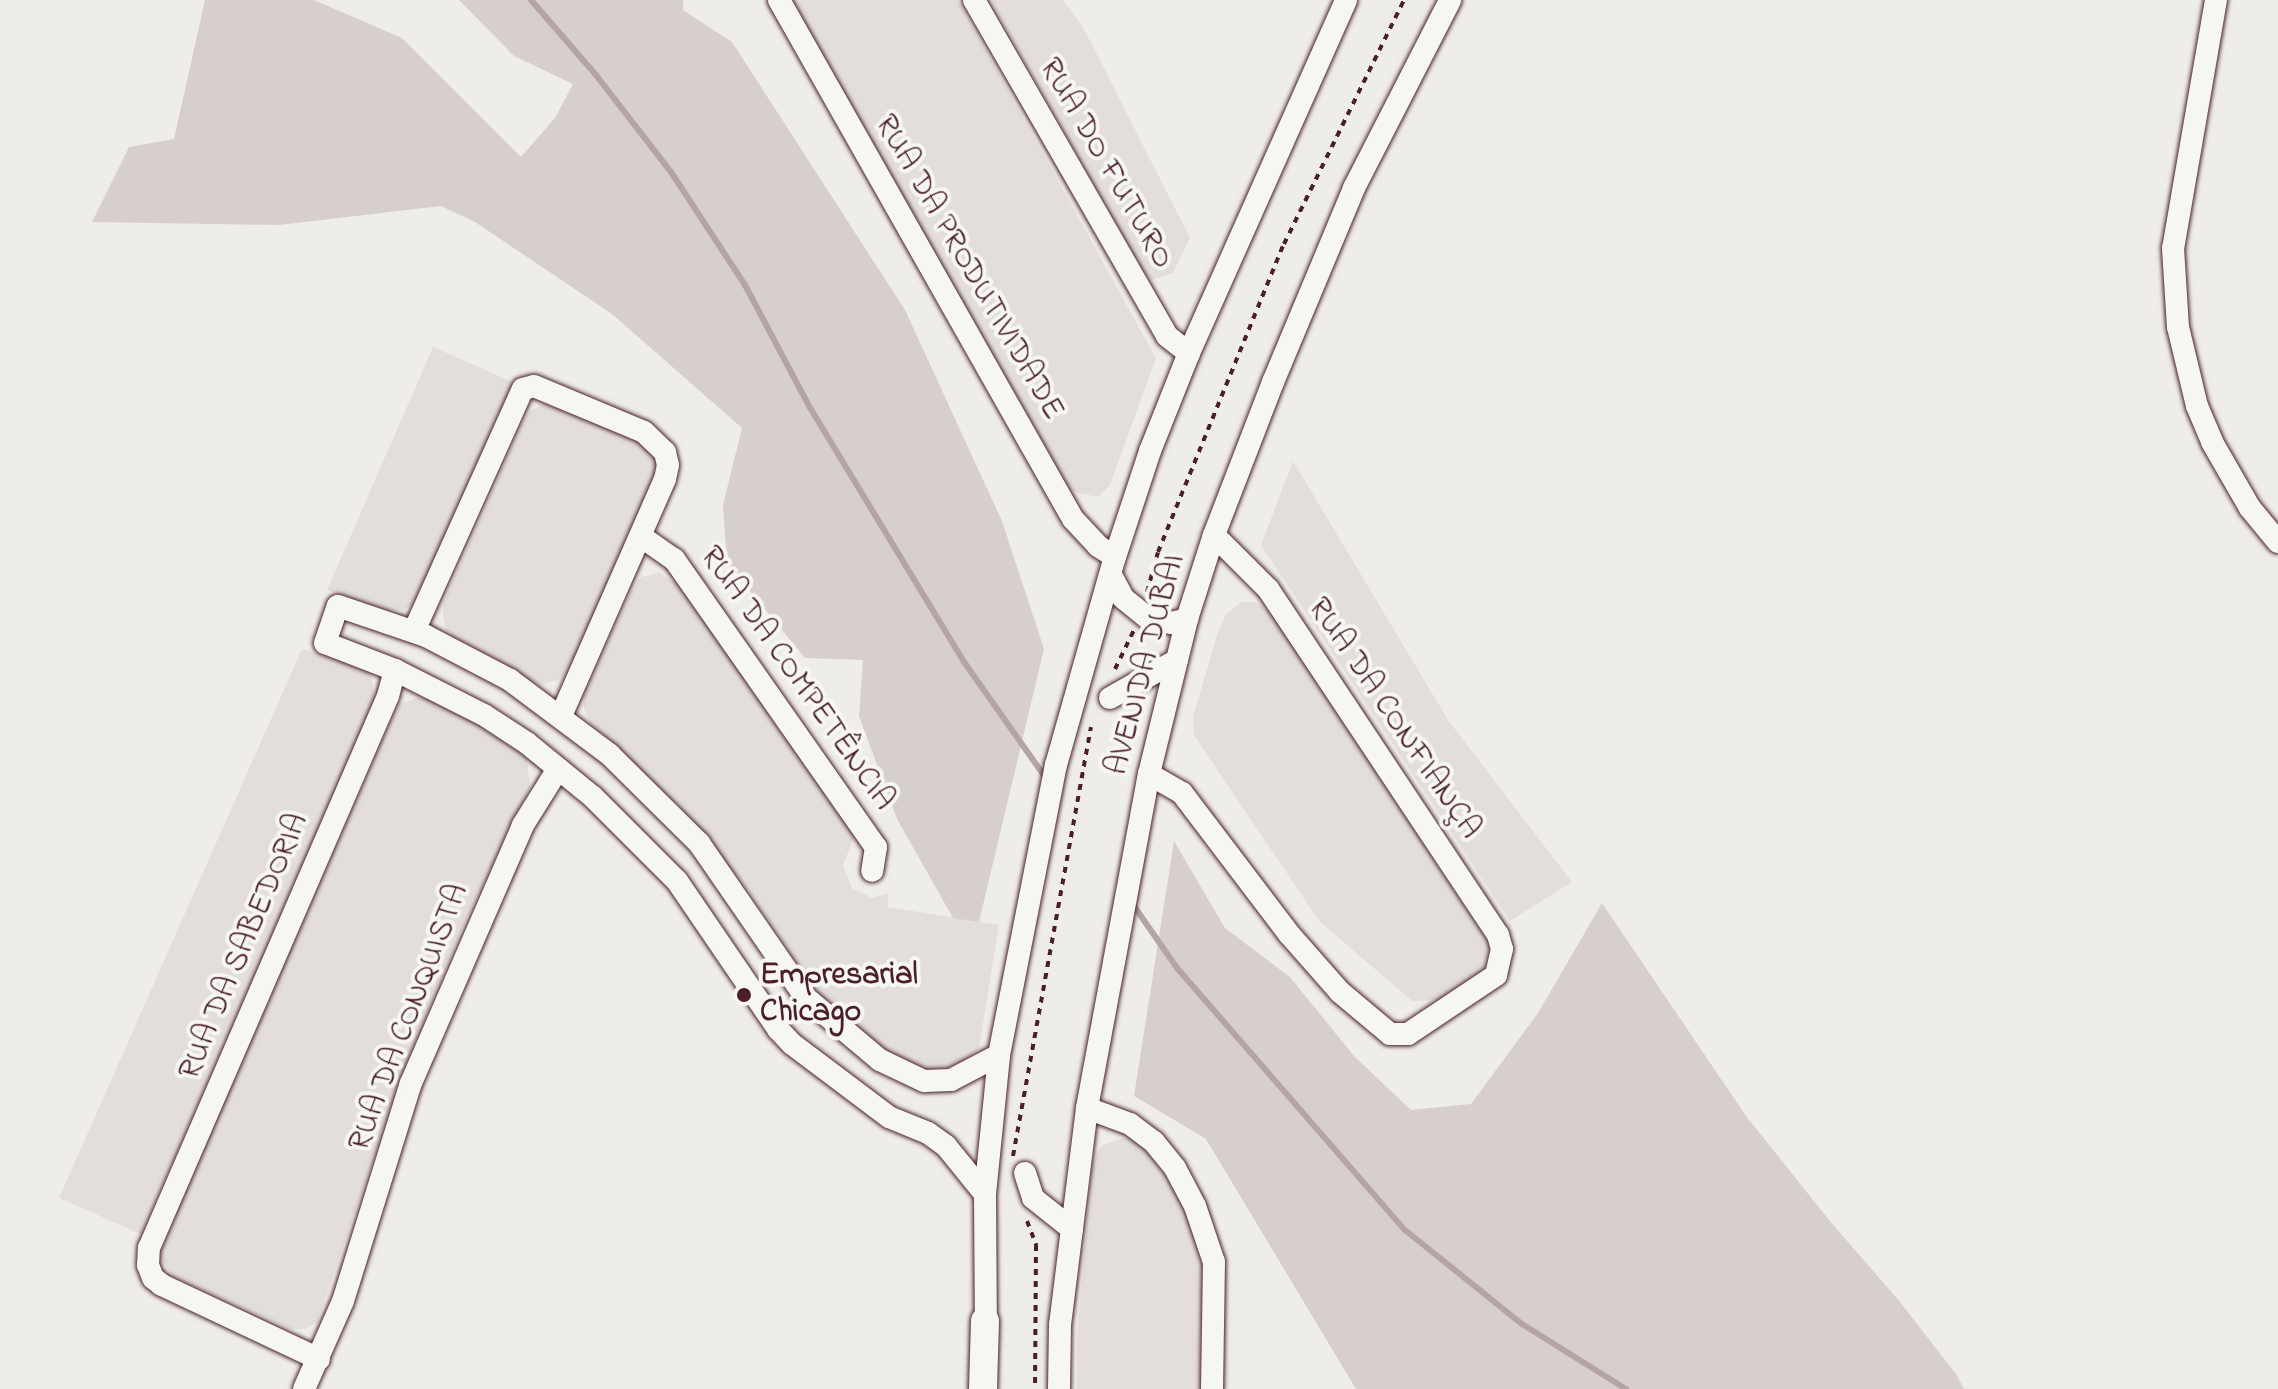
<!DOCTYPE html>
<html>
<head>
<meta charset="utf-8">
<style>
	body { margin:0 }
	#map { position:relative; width:2278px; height:1389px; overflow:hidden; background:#efedea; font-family:"Indie Flower",sans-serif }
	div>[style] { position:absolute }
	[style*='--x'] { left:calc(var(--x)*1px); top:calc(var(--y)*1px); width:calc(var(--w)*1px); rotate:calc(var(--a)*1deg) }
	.built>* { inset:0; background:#e3dedc }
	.green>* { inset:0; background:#d7cfce }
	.stream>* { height:6px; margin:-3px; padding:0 3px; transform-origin:3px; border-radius:3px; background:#b4a4a5 }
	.path>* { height:4px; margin-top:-2px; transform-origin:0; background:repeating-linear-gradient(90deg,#4a1f2b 0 6px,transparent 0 12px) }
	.roads { filter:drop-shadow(0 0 2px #4a1f2b) drop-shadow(0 0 2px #4a1f2b) }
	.minor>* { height:22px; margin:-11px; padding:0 11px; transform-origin:11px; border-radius:11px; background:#f6f6f2 }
	.major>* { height:28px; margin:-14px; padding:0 14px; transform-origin:14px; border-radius:14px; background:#f6f6f2 }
	.dots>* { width:22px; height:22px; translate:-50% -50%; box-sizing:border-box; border:4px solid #f6f6f2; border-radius:50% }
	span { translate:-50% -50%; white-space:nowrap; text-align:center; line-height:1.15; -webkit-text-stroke:8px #f6f6f2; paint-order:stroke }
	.street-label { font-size:32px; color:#4a1f2b }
	.poi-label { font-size:32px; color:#4a1f2b; font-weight:700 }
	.left { translate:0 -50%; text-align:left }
</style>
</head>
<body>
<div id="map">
	<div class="built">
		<i style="clip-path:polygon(790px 0,958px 0,1156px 358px,1110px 485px,1098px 497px,1074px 492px,1066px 486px)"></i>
		<i style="clip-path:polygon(991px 0,1063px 0,1083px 27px,1190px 238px,1173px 273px,1152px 280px,1142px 272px)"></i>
		<i style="clip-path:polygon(433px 347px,515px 383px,417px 602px,403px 610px,386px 610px,327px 590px)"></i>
		<i style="clip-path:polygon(547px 402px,639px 438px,658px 459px,657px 470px,569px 672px,558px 680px,543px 684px,520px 679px,455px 639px,446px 630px,443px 616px,443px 604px,523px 421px,529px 412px)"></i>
		<i style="clip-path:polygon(1293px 461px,1448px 720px,1572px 882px,1510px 921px,1261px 545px)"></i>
		<i style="clip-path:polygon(660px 573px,678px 584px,853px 825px,853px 839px,843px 866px,852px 888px,872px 898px,888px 893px,888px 907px,999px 925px,979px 1048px,963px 1063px,928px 1070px,910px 1066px,877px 1045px,819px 995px,749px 891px,692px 819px,591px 724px,583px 706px,584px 695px,630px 593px,641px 577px)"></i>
		<i style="clip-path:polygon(1241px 602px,1255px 602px,1273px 615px,1490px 942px,1484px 970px,1443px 1000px,1412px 1001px,1319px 921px,1194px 735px,1193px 717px,1218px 632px,1226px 614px)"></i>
		<i style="clip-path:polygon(302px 649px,363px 667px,371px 676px,375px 699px,141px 1234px,59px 1198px)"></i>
		<i style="clip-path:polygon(420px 697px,435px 698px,514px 745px,527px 758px,530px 787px,467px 917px,405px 1068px,317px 1322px,305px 1329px,291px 1329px,174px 1277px,160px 1258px,161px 1246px,395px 712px,400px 704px)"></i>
		<i style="clip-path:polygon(1123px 1138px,1133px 1140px,1146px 1149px,1193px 1218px,1206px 1279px,1202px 1389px,1077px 1389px,1077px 1338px,1092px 1164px,1101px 1146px)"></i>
	</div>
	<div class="green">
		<i style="clip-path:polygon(205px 0,314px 0,402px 38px,521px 157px,555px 118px,573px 84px,514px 56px,459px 0,683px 0,683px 10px,732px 42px,905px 310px,1002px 521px,1044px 649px,979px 922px,953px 918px,897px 819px,859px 716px,863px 660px,805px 658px,727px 563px,723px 505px,742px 428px,612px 314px,475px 222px,441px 206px,279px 225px,92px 222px,129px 147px,174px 139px)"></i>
		<i style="clip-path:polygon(1174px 841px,1225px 928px,1290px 977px,1354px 1056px,1411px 1110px,1471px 1104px,1538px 1013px,1602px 903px,1746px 1116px,1829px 1220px,1900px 1302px,1956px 1374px,1964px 1389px,1356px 1389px,1206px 1139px,1134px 1096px)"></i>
	</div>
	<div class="stream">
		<i style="--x:531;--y:0;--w:99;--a:49.1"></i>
		<i style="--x:596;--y:75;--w:123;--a:52.3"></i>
		<i style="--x:671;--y:172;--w:135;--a:56.8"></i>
		<i style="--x:745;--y:285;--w:137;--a:62.1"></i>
		<i style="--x:809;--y:406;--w:299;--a:58.8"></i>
		<i style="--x:964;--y:662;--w:137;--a:54.8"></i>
		<i style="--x:1134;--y:906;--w:75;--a:55.3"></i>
		<i style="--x:1177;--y:968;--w:347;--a:49"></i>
		<i style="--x:1405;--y:1230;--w:150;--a:38.8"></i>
		<i style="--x:1522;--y:1324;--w:123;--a:32"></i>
	</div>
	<div class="path">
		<i style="--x:1147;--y:592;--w:41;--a:-74.6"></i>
		<i style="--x:1158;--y:552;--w:333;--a:-67.8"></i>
		<i style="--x:1284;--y:244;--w:272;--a:-63.8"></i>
		<i style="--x:1115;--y:669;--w:43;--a:-64"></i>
		<i style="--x:1013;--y:1156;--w:436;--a:-79.7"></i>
		<i style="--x:1027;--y:1221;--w:26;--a:69"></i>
		<i style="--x:1036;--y:1245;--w:142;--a:90.4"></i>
	</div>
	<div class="roads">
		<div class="minor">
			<i style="--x:779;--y:0;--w:596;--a:60.47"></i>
			<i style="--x:1073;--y:519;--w:37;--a:47"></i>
			<i style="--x:1098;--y:546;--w:20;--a:33"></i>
			<i style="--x:974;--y:0;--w:387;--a:60.1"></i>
			<i style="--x:1167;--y:336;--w:28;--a:38"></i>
			<i style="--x:2216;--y:0;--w:252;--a:99.8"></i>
			<i style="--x:2173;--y:248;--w:79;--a:86.4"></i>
			<i style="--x:2178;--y:327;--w:81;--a:76.5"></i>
			<i style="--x:2197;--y:406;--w:39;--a:67"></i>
			<i style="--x:2212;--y:442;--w:76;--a:60.1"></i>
			<i style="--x:2250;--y:508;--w:44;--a:50.5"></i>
			<i style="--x:642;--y:537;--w:39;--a:35"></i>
			<i style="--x:674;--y:559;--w:352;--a:55"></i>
			<i style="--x:876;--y:847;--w:24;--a:99"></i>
			<i style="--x:1111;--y:575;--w:26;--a:62"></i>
			<i style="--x:1123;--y:598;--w:32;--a:39"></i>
			<i style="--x:1148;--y:618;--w:25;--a:12"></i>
			<i style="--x:1172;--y:623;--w:16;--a:-15"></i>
			<i style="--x:414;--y:631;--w:265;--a:-65.8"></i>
			<i style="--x:523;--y:389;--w:11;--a:-15"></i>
			<i style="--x:534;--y:386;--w:119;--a:22.7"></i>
			<i style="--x:644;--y:432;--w:29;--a:44"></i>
			<i style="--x:665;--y:452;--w:13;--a:77"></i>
			<i style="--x:668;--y:465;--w:14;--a:102"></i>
			<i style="--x:665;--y:479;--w:259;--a:113.7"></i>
			<i style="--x:1110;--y:698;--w:77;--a:-29.6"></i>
			<i style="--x:1149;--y:774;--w:38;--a:30"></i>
			<i style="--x:1182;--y:793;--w:177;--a:52.8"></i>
			<i style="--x:1289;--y:934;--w:77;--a:48.7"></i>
			<i style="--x:1340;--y:992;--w:65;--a:40"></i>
			<i style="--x:1390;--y:1034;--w:18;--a:0"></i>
			<i style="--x:1408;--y:1034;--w:106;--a:-33.8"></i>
			<i style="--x:1496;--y:975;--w:27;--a:-77"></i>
			<i style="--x:1502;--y:949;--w:15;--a:-106"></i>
			<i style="--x:1498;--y:935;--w:415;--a:-123.6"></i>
			<i style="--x:1268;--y:589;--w:76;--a:-135"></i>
			<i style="--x:1087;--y:1108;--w:46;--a:20.4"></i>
			<i style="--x:1130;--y:1124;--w:30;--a:37"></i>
			<i style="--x:1154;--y:1142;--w:33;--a:51"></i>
			<i style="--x:1175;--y:1168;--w:43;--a:62.2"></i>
			<i style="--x:1195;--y:1206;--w:59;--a:71.3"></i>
			<i style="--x:1214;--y:1262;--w:127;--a:90.9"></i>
			<i style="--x:1025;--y:1173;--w:26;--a:72"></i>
			<i style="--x:1033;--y:1198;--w:50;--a:38.5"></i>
			<i style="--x:985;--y:1194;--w:62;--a:-129.1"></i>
			<i style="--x:946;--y:1146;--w:22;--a:-144"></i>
			<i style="--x:928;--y:1133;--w:42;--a:-157.7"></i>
			<i style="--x:889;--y:1117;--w:121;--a:-143"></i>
			<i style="--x:792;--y:1044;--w:21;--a:-133"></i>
			<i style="--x:778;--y:1029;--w:179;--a:-124.3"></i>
			<i style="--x:677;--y:881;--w:119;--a:-135"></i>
			<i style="--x:593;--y:797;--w:85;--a:-140.7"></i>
			<i style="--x:527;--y:743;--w:51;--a:-146.9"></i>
			<i style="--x:484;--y:715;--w:100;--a:-153.2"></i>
			<i style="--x:395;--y:670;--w:75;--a:-158.9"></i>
			<i style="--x:325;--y:643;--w:39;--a:-71"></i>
			<i style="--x:338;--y:606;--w:93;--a:18.8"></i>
			<i style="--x:426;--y:636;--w:95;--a:27.6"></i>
			<i style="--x:510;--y:680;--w:124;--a:36.8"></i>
			<i style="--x:609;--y:754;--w:127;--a:44.7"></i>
			<i style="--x:699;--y:843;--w:188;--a:55.4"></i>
			<i style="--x:806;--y:998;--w:97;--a:40"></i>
			<i style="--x:880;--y:1060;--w:49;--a:25.5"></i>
			<i style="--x:924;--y:1081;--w:27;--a:-2"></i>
			<i style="--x:951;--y:1080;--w:54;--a:-27.5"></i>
			<i style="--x:986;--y:1338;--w:144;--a:-90.4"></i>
			<i style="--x:985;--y:1194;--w:140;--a:-84.2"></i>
			<i style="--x:999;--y:1055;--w:296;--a:-78.9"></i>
			<i style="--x:1056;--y:765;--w:216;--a:-74.2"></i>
			<i style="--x:1115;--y:557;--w:112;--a:-71.7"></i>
			<i style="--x:1150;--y:451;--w:105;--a:-68.3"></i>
			<i style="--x:1189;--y:353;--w:386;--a:-66"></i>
			<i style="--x:319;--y:1359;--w:174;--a:-154.8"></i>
			<i style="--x:162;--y:1285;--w:11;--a:-142"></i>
			<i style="--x:153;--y:1278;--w:14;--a:-111"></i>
			<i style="--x:148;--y:1265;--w:17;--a:-87"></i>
			<i style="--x:149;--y:1248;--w:602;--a:-66.59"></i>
			<i style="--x:388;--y:696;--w:27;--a:-75"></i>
			<i style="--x:304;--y:1389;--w:96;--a:-66.1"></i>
			<i style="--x:343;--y:1301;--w:228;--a:-72.7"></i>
			<i style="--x:411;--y:1083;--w:281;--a:-66.5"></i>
			<i style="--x:523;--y:825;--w:66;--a:-58"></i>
			<i style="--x:1059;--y:1389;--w:64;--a:-89.1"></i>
			<i style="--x:1060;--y:1325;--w:219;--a:-82.9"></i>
			<i style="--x:1087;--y:1108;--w:340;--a:-79.5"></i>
			<i style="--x:1149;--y:774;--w:160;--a:-76.2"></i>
			<i style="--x:1187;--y:619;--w:88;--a:-72.2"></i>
			<i style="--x:1214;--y:535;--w:164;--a:-68.9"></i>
			<i style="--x:1273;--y:382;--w:210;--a:-67.3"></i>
			<i style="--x:1354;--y:188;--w:211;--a:-62.9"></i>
		</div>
		<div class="major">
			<i style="--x:983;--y:1389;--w:68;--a:-88.3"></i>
		</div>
	</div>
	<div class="dots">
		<i style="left:744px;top:995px;background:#4a1f2b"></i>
	</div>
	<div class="street-label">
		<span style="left:1105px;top:164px;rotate:60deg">RUA DO FUTURO</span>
		<span style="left:968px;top:268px;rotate:60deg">RUA DA PRODUTIVIDADE</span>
		<span style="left:1147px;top:665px;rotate:-75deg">AVENIDA DUBAI</span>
		<span style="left:796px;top:679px;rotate:55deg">RUA DA COMPETÊNCIA</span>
		<span style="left:1393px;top:719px;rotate:56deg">RUA DA CONFIANÇA</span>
		<span style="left:245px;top:947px;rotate:-67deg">RUA DA SABEDORIA</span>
		<span style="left:410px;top:1018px;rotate:-69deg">RUA DA CONQUISTA</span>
	</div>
	<div class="poi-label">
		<span class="left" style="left:760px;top:995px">Empresarial<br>Chicago</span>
	</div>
</div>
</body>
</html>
